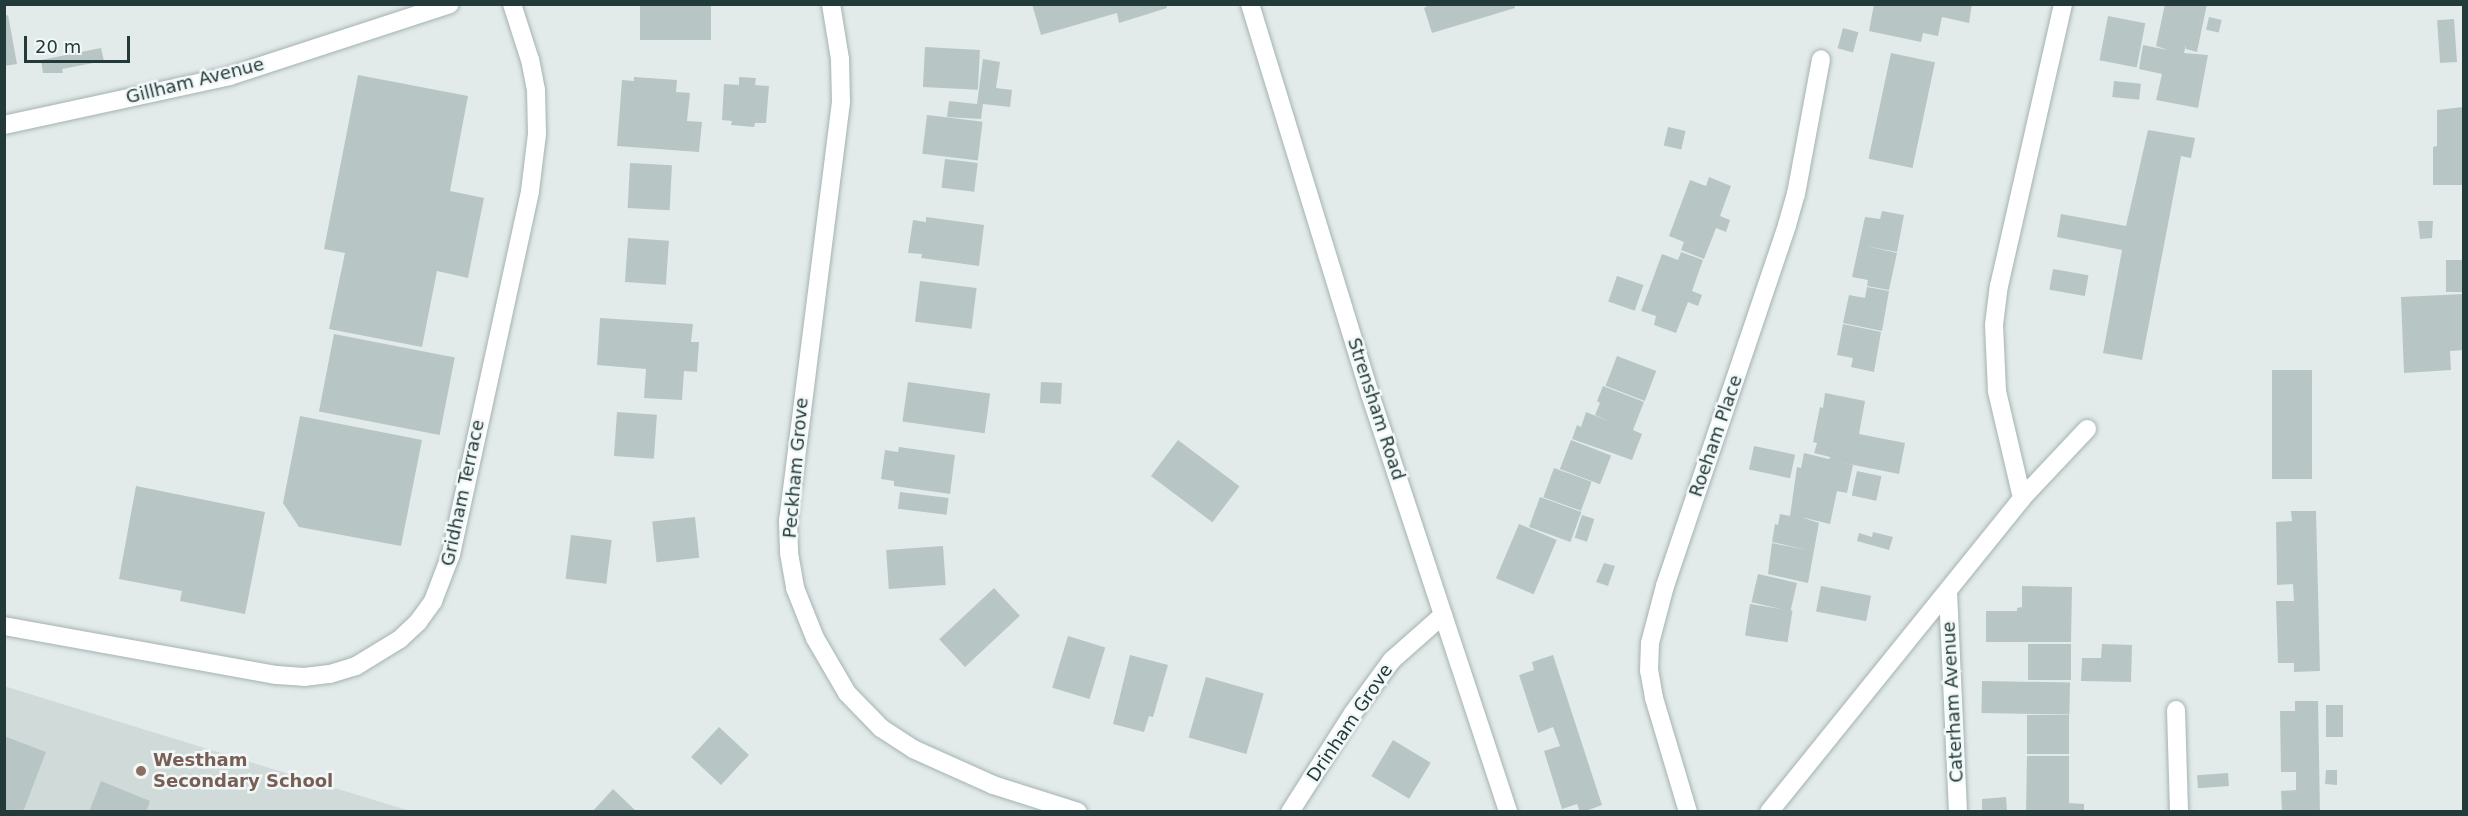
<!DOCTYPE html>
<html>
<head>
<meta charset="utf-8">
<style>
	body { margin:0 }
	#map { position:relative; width:2468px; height:816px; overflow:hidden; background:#e2ebea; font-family:"DejaVu Sans",sans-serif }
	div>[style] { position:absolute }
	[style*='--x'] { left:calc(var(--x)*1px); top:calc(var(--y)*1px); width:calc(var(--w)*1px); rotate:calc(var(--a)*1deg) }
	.built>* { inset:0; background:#d0dbd9 }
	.building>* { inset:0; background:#b7c6c4; transform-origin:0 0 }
	.roads { filter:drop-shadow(0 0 2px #a5b2b2) drop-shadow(0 0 2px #a5b2b2) }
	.minor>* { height:18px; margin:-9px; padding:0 9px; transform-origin:9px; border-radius:9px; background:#fff }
	.dots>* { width:16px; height:16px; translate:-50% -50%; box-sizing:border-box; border:3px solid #f2f8f7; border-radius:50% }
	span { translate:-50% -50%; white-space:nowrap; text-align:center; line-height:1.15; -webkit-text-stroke:5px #f2f8f7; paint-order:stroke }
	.street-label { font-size:18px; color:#233a3b }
	.education-label { font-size:18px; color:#785e54; font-weight:700 }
	.left { translate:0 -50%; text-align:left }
	.frame { position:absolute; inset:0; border:6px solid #233a3b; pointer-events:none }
	.scale { position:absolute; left:24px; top:36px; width:106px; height:27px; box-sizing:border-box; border:3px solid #233a3b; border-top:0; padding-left:8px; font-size:18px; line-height:21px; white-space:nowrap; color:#233a3b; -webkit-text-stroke:4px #f2f8f7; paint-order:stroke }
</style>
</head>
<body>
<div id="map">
	<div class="built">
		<i style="clip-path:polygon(4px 686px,146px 730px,410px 811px,5px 811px)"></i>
	</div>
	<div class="building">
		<i style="left:640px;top:4px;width:71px;height:36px"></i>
		<i style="clip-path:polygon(1032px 4px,1166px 4px,1167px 8px,1119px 23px,1117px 13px,1041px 35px)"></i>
		<i style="clip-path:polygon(1431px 4px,1514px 4px,1515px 8px,1432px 33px,1424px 8px)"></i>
		<i style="clip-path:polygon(1874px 4px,1972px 4px,1969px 23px,1942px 17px,1938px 36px,1923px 33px,1921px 42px,1869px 31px)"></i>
		<i style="clip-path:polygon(2165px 4px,2207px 4px,2197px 52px,2186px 49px,2186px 45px,2184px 53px,2208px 55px,2198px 108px,2156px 100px,2162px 74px,2139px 69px,2143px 45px,2168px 50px,2156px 46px)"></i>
		<i style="clip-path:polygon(8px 15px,17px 64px,4px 66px,4px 16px)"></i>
		<i style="left:2108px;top:16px;width:38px;height:45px;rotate:11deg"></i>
		<i style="left:2209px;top:17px;width:13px;height:13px;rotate:13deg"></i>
		<i style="left:2454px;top:19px;width:43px;height:17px;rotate:86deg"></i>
		<i style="left:1843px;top:28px;width:16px;height:21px;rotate:15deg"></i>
		<i style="left:925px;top:47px;width:55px;height:40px;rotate:3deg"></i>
		<i style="clip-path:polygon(101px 48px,104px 61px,62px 69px,63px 73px,43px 73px,41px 60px)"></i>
		<i style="left:1891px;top:53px;width:45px;height:108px;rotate:12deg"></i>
		<i style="clip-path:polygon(983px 59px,1000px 62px,996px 88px,1012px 90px,1010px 107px,983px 104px,981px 119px,947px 117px,949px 101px,977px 104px)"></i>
		<i style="clip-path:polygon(358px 75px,468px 96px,450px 191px,484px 198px,468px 278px,437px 271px,422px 347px,329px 329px,345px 253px,324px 249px)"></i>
		<i style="clip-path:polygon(634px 77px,677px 80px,676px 92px,690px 93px,687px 121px,702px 122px,699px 152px,617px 146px,622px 80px,634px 81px)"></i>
		<i style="clip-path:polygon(739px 77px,756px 78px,755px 85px,769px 86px,766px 123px,755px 123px,754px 127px,731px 125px,732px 121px,722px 120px,724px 84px,739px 85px)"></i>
		<i style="left:2114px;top:81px;width:27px;height:16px;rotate:6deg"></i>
		<i style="clip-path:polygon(2463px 107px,2464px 185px,2433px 185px,2433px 147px,2437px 146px,2437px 110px)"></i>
		<i style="left:927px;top:115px;width:56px;height:39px;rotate:7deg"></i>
		<i style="left:1668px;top:127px;width:18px;height:19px;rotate:13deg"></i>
		<i style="clip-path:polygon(2148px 130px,2195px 138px,2191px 158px,2181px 156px,2142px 360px,2103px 353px,2122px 250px,2057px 237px,2061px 214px,2126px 226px)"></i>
		<i style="left:945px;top:159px;width:33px;height:29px;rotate:7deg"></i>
		<i style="left:630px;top:163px;width:42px;height:45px;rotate:3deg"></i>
		<i style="clip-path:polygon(1709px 177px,1731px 186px,1720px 216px,1730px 220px,1726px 232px,1716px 228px,1704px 259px,1681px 250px,1684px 242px,1669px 236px,1690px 180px,1706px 186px)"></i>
		<i style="clip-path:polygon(1882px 211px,1904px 215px,1897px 252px,1866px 246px,1897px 253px,1889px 290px,1867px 286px,1868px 280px,1852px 277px,1865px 217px,1880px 219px)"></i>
		<i style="clip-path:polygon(926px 217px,984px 225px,979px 266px,921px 258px,922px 254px,908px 253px,913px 220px,926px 222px)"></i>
		<i style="clip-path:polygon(2418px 221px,2433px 221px,2432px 238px,2420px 239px)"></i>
		<i style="left:628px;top:238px;width:41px;height:44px;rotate:4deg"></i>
		<i style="clip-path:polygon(1681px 252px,1703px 260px,1692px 291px,1702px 295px,1698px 306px,1688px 302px,1676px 333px,1654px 325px,1656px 316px,1641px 311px,1662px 254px,1678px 260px)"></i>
		<i style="left:2446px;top:260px;width:18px;height:32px"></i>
		<i style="left:2053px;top:269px;width:36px;height:21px;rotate:10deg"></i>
		<i style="left:1617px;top:276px;width:28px;height:27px;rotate:19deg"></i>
		<i style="left:920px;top:281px;width:57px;height:41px;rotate:7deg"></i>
		<i style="clip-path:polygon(1867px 287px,1889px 291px,1882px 331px,1843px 323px,1849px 295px,1865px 298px)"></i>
		<i style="clip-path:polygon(2464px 294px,2464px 350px,2450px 351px,2451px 370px,2404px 373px,2401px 297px)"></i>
		<i style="clip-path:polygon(600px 318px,693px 324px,691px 342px,699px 342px,697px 372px,684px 371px,682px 400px,644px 398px,646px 369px,597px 365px)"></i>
		<i style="clip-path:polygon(1843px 324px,1881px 332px,1874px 372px,1851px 367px,1853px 358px,1837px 355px)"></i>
		<i style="left:334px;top:334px;width:123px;height:79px;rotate:11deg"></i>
		<i style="left:1617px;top:356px;width:42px;height:32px;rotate:21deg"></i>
		<i style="left:2272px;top:370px;width:40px;height:109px"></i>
		<i style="left:908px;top:382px;width:83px;height:40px;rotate:8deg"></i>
		<i style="left:1041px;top:382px;width:21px;height:21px;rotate:3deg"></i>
		<i style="clip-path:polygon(1603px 386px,1644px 402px,1633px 430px,1642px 434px,1632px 460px,1572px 439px,1577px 425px,1581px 427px,1586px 412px,1611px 422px,1595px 415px,1600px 403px,1597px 401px)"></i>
		<i style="clip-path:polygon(1825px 393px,1865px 401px,1859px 434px,1905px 443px,1899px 474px,1829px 460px,1830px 457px,1814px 453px,1817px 443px,1813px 442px,1820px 407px,1823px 408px)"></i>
		<i style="left:617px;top:412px;width:40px;height:44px;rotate:4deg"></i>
		<i style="clip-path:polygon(300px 416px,422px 440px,401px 546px,299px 527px,283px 503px)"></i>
		<i style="left:1178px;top:440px;width:77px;height:45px;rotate:37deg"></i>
		<i style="left:1571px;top:440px;width:43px;height:31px;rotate:21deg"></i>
		<i style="left:1754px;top:446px;width:42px;height:24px;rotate:12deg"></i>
		<i style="clip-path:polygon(899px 447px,955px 455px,950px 494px,894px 486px,894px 481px,881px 479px,885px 450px,898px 452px)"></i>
		<i style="clip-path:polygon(1804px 453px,1853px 465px,1847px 493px,1837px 491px,1830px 524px,1801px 517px,1819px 523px,1808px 583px,1768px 574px,1772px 543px,1807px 550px,1772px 542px,1775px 524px,1778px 525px,1780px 514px,1790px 516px,1797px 467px,1801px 468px)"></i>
		<i style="left:1554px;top:468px;width:40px;height:31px;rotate:20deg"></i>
		<i style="left:1857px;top:471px;width:25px;height:25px;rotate:12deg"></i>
		<i style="clip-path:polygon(136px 486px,265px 512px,245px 614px,180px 601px,182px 591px,119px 579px)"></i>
		<i style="left:900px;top:492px;width:49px;height:17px;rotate:7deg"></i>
		<i style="left:1540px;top:497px;width:44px;height:32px;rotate:20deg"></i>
		<i style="clip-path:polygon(2291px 511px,2316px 511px,2320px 671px,2294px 672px,2294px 663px,2278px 663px,2276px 601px,2294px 601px,2293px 584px,2277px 585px,2276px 522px,2292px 521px)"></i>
		<i style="left:1582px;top:515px;width:13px;height:24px;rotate:18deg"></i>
		<i style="left:695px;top:517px;width:41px;height:43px;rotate:84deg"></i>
		<i style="left:1519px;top:524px;width:41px;height:59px;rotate:23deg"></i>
		<i style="clip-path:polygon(1873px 532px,1893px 537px,1889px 550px,1857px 541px,1859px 533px,1872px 537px)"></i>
		<i style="left:571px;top:535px;width:41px;height:44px;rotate:7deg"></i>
		<i style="left:943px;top:546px;width:39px;height:57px;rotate:86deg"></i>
		<i style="clip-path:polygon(1604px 563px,1615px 566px,1608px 586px,1596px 582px)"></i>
		<i style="left:1758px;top:574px;width:40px;height:29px;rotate:13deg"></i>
		<i style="left:1821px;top:586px;width:51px;height:26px;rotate:11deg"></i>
		<i style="clip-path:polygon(2022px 586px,2072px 587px,2071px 642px,1986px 642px,1986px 611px,2017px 611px,2017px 608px,2022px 607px)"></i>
		<i style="left:994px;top:588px;width:38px;height:75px;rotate:47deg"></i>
		<i style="left:1750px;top:604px;width:43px;height:32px;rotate:9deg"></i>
		<i style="left:1068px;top:636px;width:39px;height:54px;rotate:17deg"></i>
		<i style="left:2028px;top:644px;width:43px;height:36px"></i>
		<i style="clip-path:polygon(2102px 644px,2132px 645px,2131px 682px,2081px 681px,2082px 658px,2101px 658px)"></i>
		<i style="clip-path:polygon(1130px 655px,1168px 665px,1153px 717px,1149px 716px,1144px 732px,1113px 724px)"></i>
		<i style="clip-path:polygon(1553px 655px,1602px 805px,1583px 812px,1580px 812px,1577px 804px,1562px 809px,1544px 751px,1560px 746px,1553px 727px,1538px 733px,1519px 675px,1534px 670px,1532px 662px)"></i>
		<i style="left:1206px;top:677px;width:60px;height:63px;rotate:16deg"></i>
		<i style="left:1982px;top:681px;width:88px;height:32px;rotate:1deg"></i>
		<i style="clip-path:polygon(2295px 701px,2318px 701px,2320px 812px,2282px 812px,2281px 791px,2296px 790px,2296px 772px,2281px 772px,2280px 711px,2295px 711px)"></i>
		<i style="left:2326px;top:705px;width:17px;height:32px"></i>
		<i style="left:2027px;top:715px;width:42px;height:39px"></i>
		<i style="left:719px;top:727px;width:41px;height:41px;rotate:43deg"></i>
		<i style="clip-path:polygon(4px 736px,46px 752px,23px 812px,4px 812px)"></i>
		<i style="left:1393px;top:740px;width:44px;height:42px;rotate:31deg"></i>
		<i style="clip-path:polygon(2027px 756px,2069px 756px,2069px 803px,2084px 804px,2084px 812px,2026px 812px)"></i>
		<i style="clip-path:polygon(2326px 770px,2337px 770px,2337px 785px,2325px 784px)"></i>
		<i style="left:2228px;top:773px;width:13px;height:31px;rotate:86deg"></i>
		<i style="clip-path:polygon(101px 781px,150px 801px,146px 812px,89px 812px)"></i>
		<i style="clip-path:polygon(613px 789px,637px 812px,592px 812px)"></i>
		<i style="clip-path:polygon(2006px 797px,2007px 812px,1982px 812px,1982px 799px)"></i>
	</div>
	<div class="roads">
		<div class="minor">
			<i style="--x:831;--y:4;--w:56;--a:80.7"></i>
			<i style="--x:840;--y:59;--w:43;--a:88.7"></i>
			<i style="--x:841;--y:102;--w:422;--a:97.2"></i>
			<i style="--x:788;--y:521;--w:32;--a:88"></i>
			<i style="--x:789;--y:553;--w:36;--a:80"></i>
			<i style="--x:795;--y:588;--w:54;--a:68.2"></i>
			<i style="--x:815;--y:638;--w:64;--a:59.8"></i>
			<i style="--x:847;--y:693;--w:49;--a:45.8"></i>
			<i style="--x:881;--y:728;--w:38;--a:33"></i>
			<i style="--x:913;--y:749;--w:88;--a:24.2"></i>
			<i style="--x:993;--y:785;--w:89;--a:17.6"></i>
			<i style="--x:1250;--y:4;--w:408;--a:72.9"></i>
			<i style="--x:1370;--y:394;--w:440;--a:71.7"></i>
			<i style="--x:4;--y:125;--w:231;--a:-12.2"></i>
			<i style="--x:230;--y:76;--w:231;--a:-18.1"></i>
			<i style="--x:2022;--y:498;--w:110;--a:-103.2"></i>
			<i style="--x:1997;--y:391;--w:66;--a:-92.6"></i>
			<i style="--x:1994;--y:325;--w:39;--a:-83"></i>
			<i style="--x:1999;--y:286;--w:289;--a:-77.2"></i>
			<i style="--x:1948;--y:592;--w:220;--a:87.4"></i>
			<i style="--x:4;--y:626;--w:277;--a:10.2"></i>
			<i style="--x:277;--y:675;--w:27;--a:4"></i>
			<i style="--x:304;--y:677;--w:26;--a:-7"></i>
			<i style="--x:330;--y:674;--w:27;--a:-17"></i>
			<i style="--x:356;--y:666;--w:52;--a:-31.5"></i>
			<i style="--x:400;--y:639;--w:25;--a:-43"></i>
			<i style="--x:418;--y:622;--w:26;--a:-54"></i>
			<i style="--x:433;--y:601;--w:50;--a:-69"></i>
			<i style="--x:451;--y:554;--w:371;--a:-77.7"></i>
			<i style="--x:530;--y:191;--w:57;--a:-83"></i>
			<i style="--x:537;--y:134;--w:44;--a:-91.3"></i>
			<i style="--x:536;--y:90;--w:31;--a:-101"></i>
			<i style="--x:530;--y:60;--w:59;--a:-107.8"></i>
			<i style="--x:2176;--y:710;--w:102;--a:88.3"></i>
			<i style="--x:1290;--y:812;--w:117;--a:-57.5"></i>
			<i style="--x:1353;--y:713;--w:66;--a:-53.7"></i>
			<i style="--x:1392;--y:660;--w:68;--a:-41.4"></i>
			<i style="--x:1688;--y:812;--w:119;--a:-106.6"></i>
			<i style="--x:1654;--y:698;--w:27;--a:-100"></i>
			<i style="--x:1649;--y:671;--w:28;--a:-88"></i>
			<i style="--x:1650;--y:643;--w:59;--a:-75.3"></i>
			<i style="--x:1665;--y:586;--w:381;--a:-71.3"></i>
			<i style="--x:1787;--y:225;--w:32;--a:-74"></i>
			<i style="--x:1796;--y:194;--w:137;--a:-79.5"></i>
			<i style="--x:1769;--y:812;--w:403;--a:-51.1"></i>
			<i style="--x:2022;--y:498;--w:95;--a:-46.7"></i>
		</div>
	</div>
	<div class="dots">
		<i style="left:141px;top:771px;background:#8d6e63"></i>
	</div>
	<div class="street-label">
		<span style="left:195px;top:81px;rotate:-14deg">Gillham Avenue</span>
		<span style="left:1376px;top:409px;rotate:72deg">Strensham Road</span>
		<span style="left:1716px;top:436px;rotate:-71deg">Roeham Place</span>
		<span style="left:796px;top:468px;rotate:-85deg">Peckham Grove</span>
		<span style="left:463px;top:493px;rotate:-78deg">Gridham Terrace</span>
		<span style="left:1953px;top:702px;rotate:-93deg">Caterham Avenue</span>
		<span style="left:1350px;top:723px;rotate:-56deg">Drinham Grove</span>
	</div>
	<div class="education-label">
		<span class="left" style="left:153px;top:771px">Westham<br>Secondary School</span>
	</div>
	<div class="frame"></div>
	<div class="scale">20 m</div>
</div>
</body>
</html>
